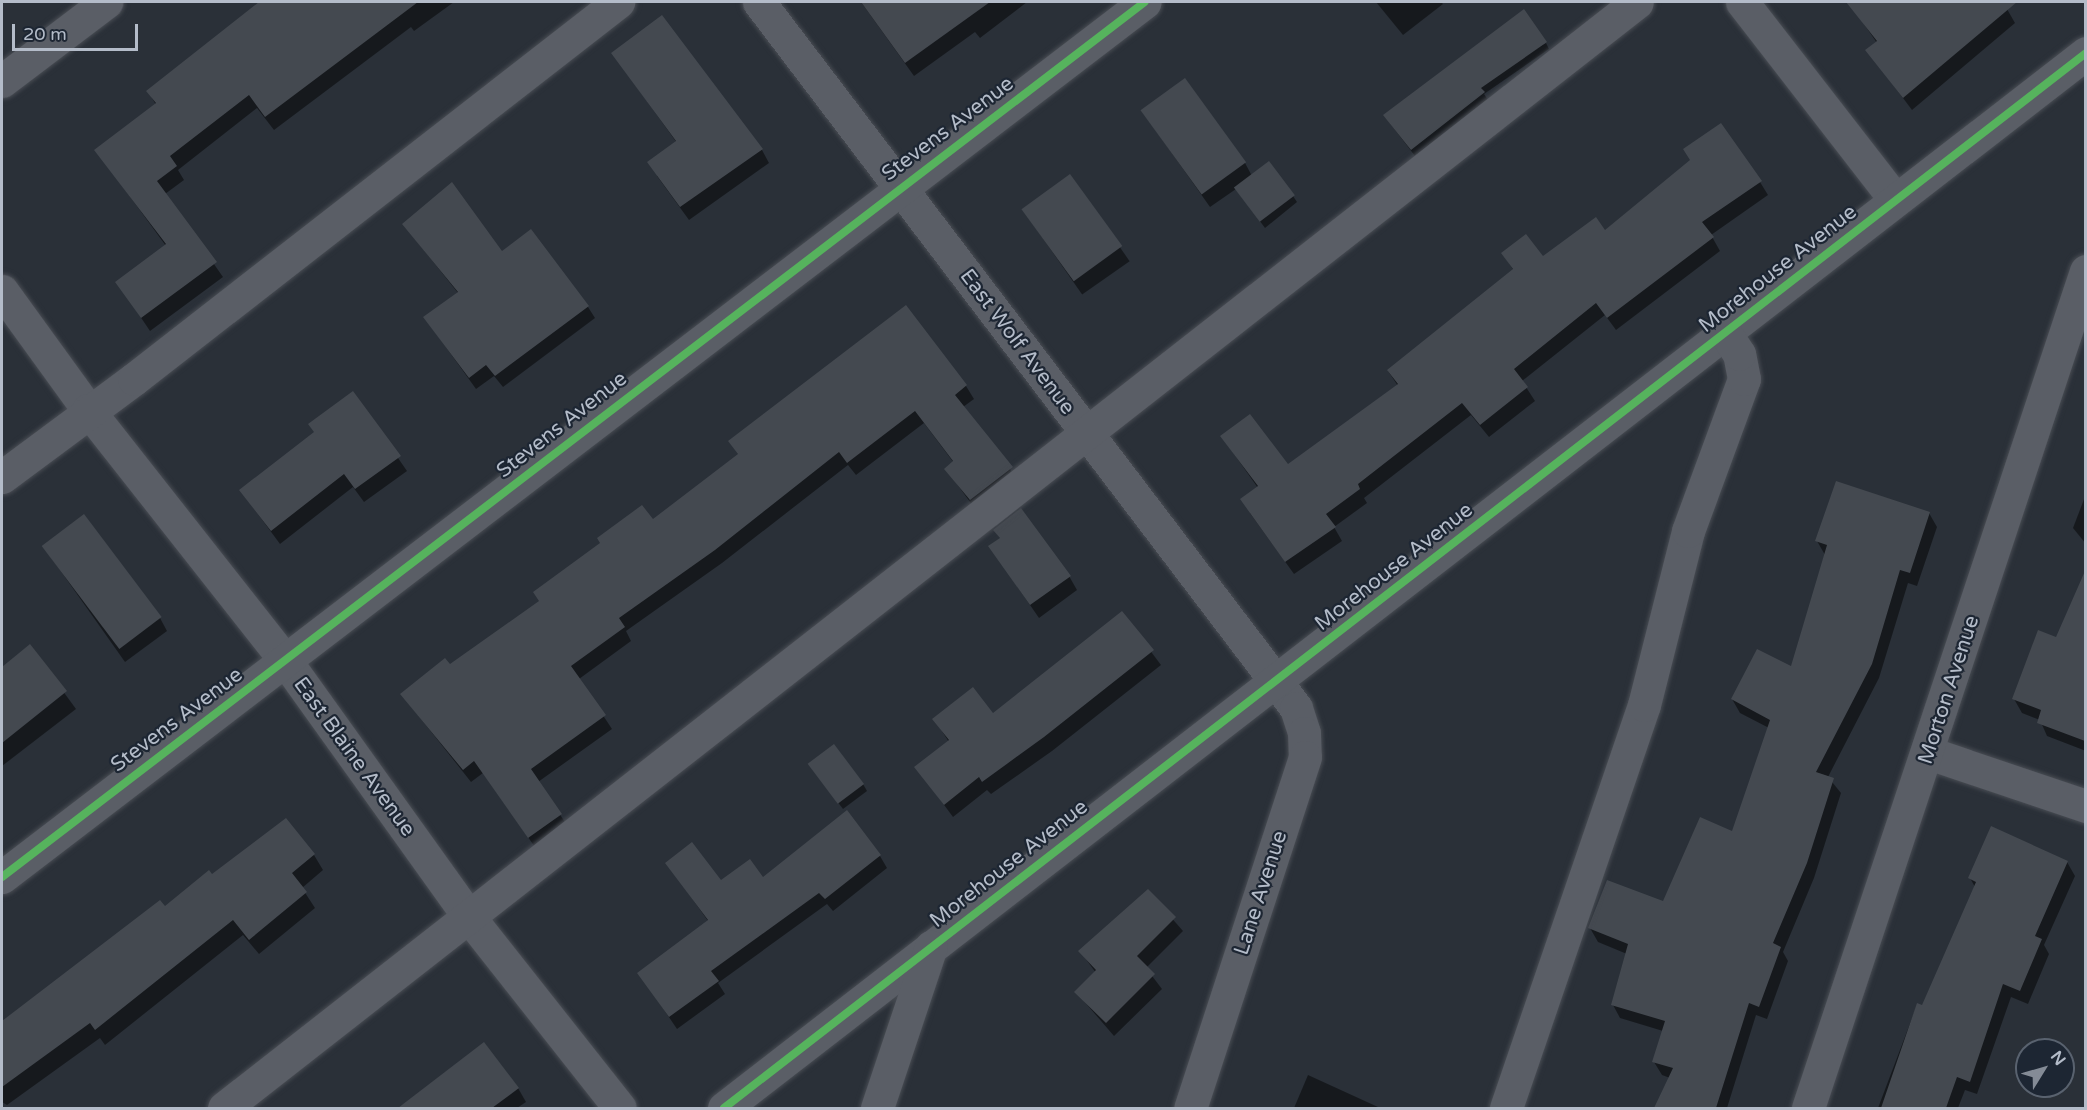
<!DOCTYPE html>
<html>
<head>
<meta charset="utf-8">
<style>
	body { margin:0 }
	#map { position:relative; width:2087px; height:1110px; overflow:hidden; background:#2a3038; font-family:"Varela Round",sans-serif }
	div>[style] { position:absolute }
	[style*='--x'] { left:calc(var(--x)*1px); top:calc(var(--y)*1px); width:calc(var(--w)*1px); rotate:calc(var(--a)*1deg) }
	.shadow>* { inset:0; background:#0007; transform-origin:0 0 }
	.building>* { inset:0; background:#444950; transform-origin:0 0 }
	.roads { filter:drop-shadow(0 0 2px #484c53) drop-shadow(0 0 2px #484c53) }
	.minor>* { height:33px; margin:-16.5px; padding:0 16.5px; transform-origin:16.5px; border-radius:16.5px; background:#5a5e66 }
	.cycleway>* { height:8px; margin:-4px; padding:0 4px; transform-origin:4px; border-radius:4px; background:#56b35d }
	span { translate:-50% -50%; white-space:nowrap; text-align:center; line-height:1.15; -webkit-text-stroke:4.5px #1d2633; paint-order:stroke }
	.street-label { font-size:21px; color:#b4bcc9 }
	.frame { position:absolute; inset:0; border:3px solid #b4bcc9; pointer-events:none }
	.north { position:absolute; left:2015px; top:1038px; width:60px; height:60px; box-sizing:border-box; background:#1d2633; border:2px solid #59626f; border-radius:50%; rotate:53deg; font-size:16px; font-weight:700; line-height:24px; text-align:center; color:#b4bcc9 }
	.north::after { content:''; display:block; margin:auto; width:21px; height:27px; background:#848b96; clip-path:polygon(50% 0,100% 100%,50% 72%,0 100%) }
	.scale { position:absolute; left:12px; top:24px; width:126px; height:27px; box-sizing:border-box; border:3px solid #b4bcc9; border-top:0; padding-left:8px; font-size:18px; line-height:21px; white-space:nowrap; color:#b4bcc9; -webkit-text-stroke:4px #1d2633; paint-order:stroke }
</style>
</head>
<body>
<div id="map">
	<div class="shadow">
		<i style="clip-path:polygon(262px 2px,454px 2px,414px 31px,411px 27px,274px 130px,257px 108px,178px 170px,184px 180px,165px 194px,223px 277px,150px 331px,117px 282px,166px 246px,96px 150px,156px 105px,148px 91px)"></i>
		<i style="clip-path:polygon(861px 2px,1027px 2px,980px 38px,975px 32px,914px 76px)"></i>
		<i style="clip-path:polygon(1376px 2px,1441px 2px,1443px 4px,1403px 35px)"></i>
		<i style="clip-path:polygon(1873px 2px,2016px 2px,2007px 9px,2015px 23px,1912px 110px,1867px 50px,1877px 43px,1857px 14px)"></i>
		<i style="clip-path:polygon(1546px 43px,1549px 49px,1484px 94px,1488px 100px,1415px 156px,1389px 122px)"></i>
		<i style="clip-path:polygon(613px 54px,762px 150px,769px 163px,689px 220px,657px 176px,677px 143px)"></i>
		<i style="clip-path:polygon(1142px 111px,1245px 163px,1252px 176px,1293px 196px,1297px 202px,1265px 228px,1236px 189px,1210px 207px)"></i>
		<i style="left:1070px;top:176px;width:104px;height:58px;rotate:55deg"></i>
		<i style="clip-path:polygon(1760px 182px,1768px 195px,1711px 235px,1720px 251px,1616px 330px,1605px 315px,1522px 381px,1535px 401px,1489px 437px,1471px 415px,1364px 498px,1367px 503px,1334px 527px,1342px 541px,1294px 574px,1250px 513px,1258px 488px,1222px 437px,1288px 466px,1398px 386px,1388px 371px,1514px 271px,1503px 254px,1543px 258px,1605px 232px)"></i>
		<i style="clip-path:polygon(404px 225px,501px 253px,588px 307px,595px 318px,503px 387px,494px 376px,476px 389px,425px 318px,458px 293px)"></i>
		<i style="clip-path:polygon(906px 307px,966px 386px,974px 399px,963px 407px,1019px 481px,978px 513px,946px 469px,954px 463px,924px 423px,856px 475px,848px 465px,722px 563px,626px 631px,631px 641px,579px 679px,612px 729px,538px 782px,569px 828px,537px 850px,483px 773px,471px 782px,402px 695px,449px 666px,653px 521px,739px 455px,730px 441px)"></i>
		<i style="clip-path:polygon(353px 393px,407px 471px,364px 502px,353px 487px,280px 544px,241px 491px,315px 433px)"></i>
		<i style="clip-path:polygon(2086px 494px,2086px 544px,2073px 528px)"></i>
		<i style="clip-path:polygon(1929px 513px,1937px 527px,1917px 586px,1908px 583px,1879px 678px,1828px 777px,1841px 793px,1814px 878px,1783px 952px,1788px 961px,1767px 1019px,1756px 1015px,1727px 1108px,1656px 1108px,1670px 1078px,1662px 1075px,1654px 1062px,1663px 1031px,1620px 1018px,1613px 1005px,1627px 954px,1598px 942px,1590px 928px,1664px 903px,1733px 833px,1769px 728px,1740px 713px,1732px 699px,1792px 669px,1825px 555px,1817px 541px)"></i>
		<i style="clip-path:polygon(995px 530px,1069px 576px,1077px 590px,1039px 618px,990px 547px,1001px 539px)"></i>
		<i style="clip-path:polygon(43px 546px,160px 618px,167px 631px,125px 662px)"></i>
		<i style="clip-path:polygon(2086px 575px,2086px 751px,2047px 736px,2040px 720px,2022px 713px,2014px 699px,2057px 639px)"></i>
		<i style="clip-path:polygon(1122px 613px,1161px 665px,1052px 751px,991px 794px,987px 790px,953px 817px,916px 767px,949px 742px,934px 719px,993px 715px)"></i>
		<i style="clip-path:polygon(30px 646px,76px 709px,2px 766px,2px 668px)"></i>
		<i style="clip-path:polygon(814px 771px,863px 784px,867px 791px,843px 809px)"></i>
		<i style="clip-path:polygon(314px 855px,323px 870px,302px 888px,315px 908px,259px 954px,243px 935px,105px 1045px,100px 1038px,7px 1105px,2px 1102px,2px 1024px,212px 876px)"></i>
		<i style="clip-path:polygon(880px 856px,887px 868px,833px 911px,827px 904px,718px 983px,725px 994px,677px 1029px,639px 973px,708px 921px,667px 863px,721px 883px,762px 879px)"></i>
		<i style="clip-path:polygon(2067px 862px,2075px 876px,2044px 945px,2049px 954px,2028px 1004px,2011px 997px,1977px 1094px,1965px 1090px,1958px 1108px,1878px 1108px,1917px 1005px,1923px 1007px,1975px 887px,1970px 878px)"></i>
		<i style="clip-path:polygon(1148px 891px,1183px 931px,1146px 968px,1162px 989px,1114px 1036px,1076px 992px,1096px 973px,1080px 951px)"></i>
		<i style="clip-path:polygon(1308px 1075px,1378px 1107px,1379px 1108px,1294px 1108px)"></i>
		<i style="clip-path:polygon(518px 1088px,526px 1102px,517px 1108px,412px 1108px)"></i>
	</div>
	<div class="building">
		<i style="clip-path:polygon(259px 2px,418px 2px,265px 117px,249px 95px,170px 156px,177px 166px,157px 181px,217px 262px,141px 318px,115px 282px,166px 244px,94px 150px,156px 103px,146px 91px)"></i>
		<i style="clip-path:polygon(861px 2px,990px 2px,905px 63px)"></i>
		<i style="clip-path:polygon(1846px 2px,2017px 2px,1903px 98px,1865px 50px,1877px 41px)"></i>
		<i style="clip-path:polygon(1524px 9px,1547px 42px,1481px 88px,1485px 92px,1411px 150px,1383px 115px)"></i>
		<i style="clip-path:polygon(662px 15px,763px 149px,680px 207px,647px 162px,676px 141px,611px 53px)"></i>
		<i style="left:1185px;top:78px;width:104px;height:55px;rotate:54deg"></i>
		<i style="clip-path:polygon(1721px 123px,1762px 181px,1702px 222px,1714px 237px,1607px 318px,1596px 303px,1514px 369px,1528px 387px,1480px 425px,1462px 403px,1358px 484px,1360px 489px,1326px 514px,1336px 527px,1285px 562px,1240px 499px,1258px 486px,1220px 436px,1250px 414px,1288px 464px,1398px 384px,1387px 370px,1513px 269px,1501px 253px,1526px 234px,1543px 256px,1596px 217px,1605px 230px,1690px 160px,1683px 149px)"></i>
		<i style="left:1269px;top:161px;width:43px;height:44px;rotate:53deg"></i>
		<i style="left:1070px;top:174px;width:89px;height:60px;rotate:54deg"></i>
		<i style="clip-path:polygon(452px 182px,502px 251px,531px 229px,589px 306px,495px 376px,486px 365px,469px 378px,423px 317px,458px 292px,402px 224px)"></i>
		<i style="clip-path:polygon(906px 305px,967px 385px,955px 395px,1013px 467px,970px 500px,944px 469px,953px 461px,915px 411px,847px 463px,839px 452px,715px 550px,619px 618px,625px 627px,571px 666px,606px 715px,531px 769px,562px 814px,528px 838px,474px 761px,463px 770px,400px 694px,445px 658px,450px 664px,539px 601px,533px 592px,600px 543px,597px 538px,642px 505px,653px 519px,738px 454px,728px 441px)"></i>
		<i style="clip-path:polygon(353px 391px,401px 456px,355px 489px,344px 474px,271px 531px,239px 490px,314px 432px,308px 424px)"></i>
		<i style="clip-path:polygon(1836px 481px,1930px 512px,1910px 573px,1900px 570px,1872px 664px,1816px 772px,1834px 778px,1807px 863px,1773px 943px,1781px 947px,1759px 1007px,1749px 1003px,1716px 1108px,1654px 1108px,1673px 1068px,1652px 1062px,1665px 1021px,1611px 1005px,1628px 944px,1588px 928px,1607px 880px,1663px 901px,1700px 817px,1732px 831px,1770px 720px,1731px 699px,1757px 649px,1791px 666px,1827px 545px,1815px 541px)"></i>
		<i style="clip-path:polygon(1021px 508px,1071px 576px,1030px 605px,988px 546px,1000px 538px,993px 530px)"></i>
		<i style="left:84px;top:514px;width:129px;height:53px;rotate:53deg"></i>
		<i style="clip-path:polygon(2085px 571px,2085px 741px,2037px 723px,2041px 710px,2012px 699px,2038px 630px,2056px 637px)"></i>
		<i style="clip-path:polygon(1122px 611px,1154px 650px,1044px 737px,982px 782px,979px 777px,944px 805px,914px 767px,949px 740px,932px 719px,973px 687px,993px 713px)"></i>
		<i style="clip-path:polygon(30px 644px,67px 691px,2px 743px,2px 667px)"></i>
		<i style="left:834px;top:744px;width:50px;height:33px;rotate:53deg"></i>
		<i style="clip-path:polygon(847px 810px,881px 855px,825px 899px,819px 893px,711px 971px,719px 981px,669px 1017px,637px 973px,708px 920px,665px 863px,692px 842px,721px 880px,750px 859px,763px 877px)"></i>
		<i style="clip-path:polygon(286px 818px,315px 854px,292px 873px,307px 892px,249px 940px,233px 920px,95px 1030px,90px 1023px,2px 1087px,2px 1021px,160px 900px,165px 906px,209px 870px,212px 874px)"></i>
		<i style="clip-path:polygon(1991px 826px,2068px 861px,2035px 936px,2042px 939px,2020px 991px,2003px 984px,1970px 1082px,1957px 1077px,1946px 1108px,1881px 1108px,1917px 1003px,1922px 1005px,1976px 882px,1968px 878px)"></i>
		<i style="clip-path:polygon(1148px 889px,1176px 917px,1137px 956px,1155px 974px,1106px 1023px,1074px 992px,1096px 970px,1078px 951px)"></i>
		<i style="clip-path:polygon(484px 1042px,519px 1088px,492px 1108px,398px 1108px)"></i>
	</div>
	<div class="roads">
		<div class="minor">
			<i style="--x:759;--y:2;--w:887;--a:52.74"></i>
			<i style="--x:1296;--y:708;--w:26;--a:72"></i>
			<i style="--x:1304;--y:733;--w:24;--a:88"></i>
			<i style="--x:1305;--y:757;--w:369;--a:108.1"></i>
			<i style="--x:1742;--y:2;--w:249;--a:52.2"></i>
			<i style="--x:2;--y:81;--w:131;--a:-37.2"></i>
			<i style="--x:2;--y:291;--w:147;--a:54.1"></i>
			<i style="--x:88;--y:410;--w:318;--a:51.8"></i>
			<i style="--x:285;--y:660;--w:316;--a:54.4"></i>
			<i style="--x:469;--y:917;--w:243;--a:51.7"></i>
			<i style="--x:2;--y:477;--w:164;--a:-36.6"></i>
			<i style="--x:134;--y:379;--w:614;--a:-37.92"></i>
			<i style="--x:1929;--y:753;--w:166;--a:18.7"></i>
			<i style="--x:2;--y:877;--w:1439;--a:-37.44"></i>
			<i style="--x:224;--y:1108;--w:1794;--a:-38.05"></i>
			<i style="--x:724;--y:1108;--w:1723;--a:-37.76"></i>
			<i style="--x:877;--y:1108;--w:170;--a:-71.5"></i>
			<i style="--x:1506;--y:1108;--w:426;--a:-71.1"></i>
			<i style="--x:1644;--y:705;--w:179;--a:-75.8"></i>
			<i style="--x:1688;--y:531;--w:162;--a:-69.8"></i>
			<i style="--x:1744;--y:379;--w:25;--a:-101"></i>
			<i style="--x:1739;--y:354;--w:24;--a:-123"></i>
			<i style="--x:1808;--y:1108;--w:882;--a:-71.63"></i>
		</div>
	</div>
	<div class="cycleway">
		<i style="--x:2;--y:877;--w:1439;--a:-37.44"></i>
		<i style="--x:724;--y:1108;--w:1723;--a:-37.76"></i>
	</div>
	<div class="street-label">
		<span style="left:948px;top:129px;rotate:-37deg">Stevens Avenue</span>
		<span style="left:1778px;top:269px;rotate:-38deg">Morehouse Avenue</span>
		<span style="left:1017px;top:342px;rotate:53deg">East Wolf Avenue</span>
		<span style="left:562px;top:425px;rotate:-38deg">Stevens Avenue</span>
		<span style="left:1394px;top:567px;rotate:-38deg">Morehouse Avenue</span>
		<span style="left:1949px;top:690px;rotate:-72deg">Morton Avenue</span>
		<span style="left:177px;top:720px;rotate:-37deg">Stevens Avenue</span>
		<span style="left:354px;top:757px;rotate:54deg">East Blaine Avenue</span>
		<span style="left:1009px;top:864px;rotate:-38deg">Morehouse Avenue</span>
		<span style="left:1261px;top:893px;rotate:-72deg">Lane Avenue</span>
	</div>
	<div class="frame"></div>
	<div class="north">N</div>
	<div class="scale">20 m</div>
</div>
</body>
</html>
